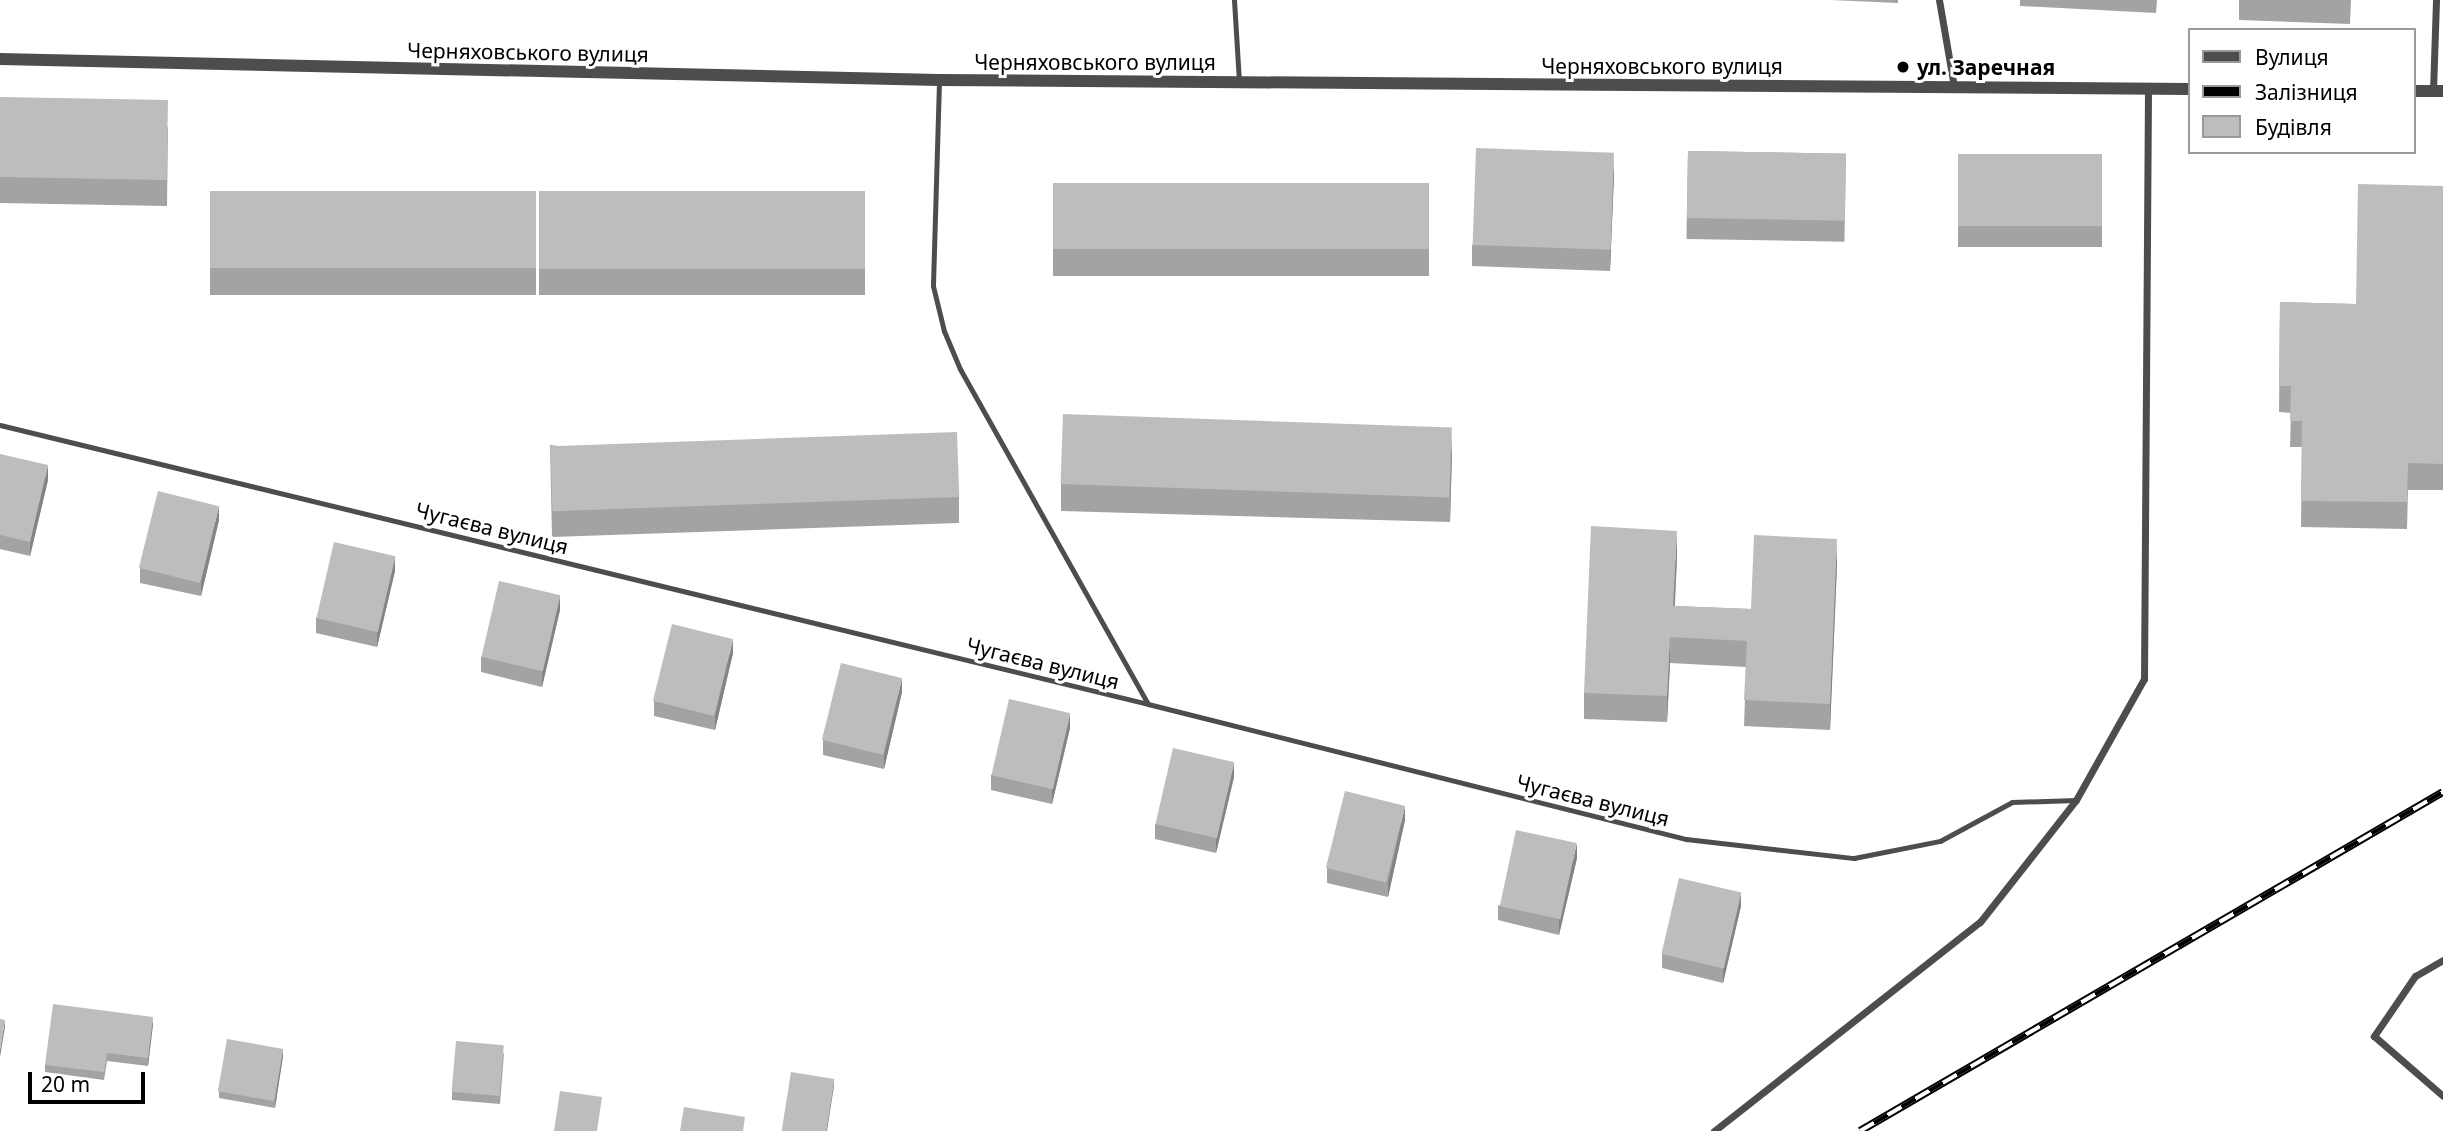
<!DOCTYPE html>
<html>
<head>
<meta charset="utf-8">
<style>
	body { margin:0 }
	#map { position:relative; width:2443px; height:1131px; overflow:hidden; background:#fff; font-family:"Noto Sans",sans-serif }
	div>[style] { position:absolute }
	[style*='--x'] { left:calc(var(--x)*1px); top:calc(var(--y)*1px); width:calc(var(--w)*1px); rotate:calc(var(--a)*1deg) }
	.service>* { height:5px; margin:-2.5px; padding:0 2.5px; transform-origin:2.5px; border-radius:2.5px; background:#4d4d4d }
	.minor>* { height:7px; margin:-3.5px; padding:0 3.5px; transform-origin:3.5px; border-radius:3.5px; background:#4d4d4d }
	.tertiary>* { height:12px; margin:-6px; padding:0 6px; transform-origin:6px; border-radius:6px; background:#4d4d4d }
	.rail>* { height:8px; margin-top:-4px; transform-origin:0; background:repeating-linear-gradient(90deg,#fff 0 16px,#000 0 32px); box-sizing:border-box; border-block:2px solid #000 }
	.wall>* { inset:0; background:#a3a3a3; transform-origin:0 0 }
	.shaded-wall>* { inset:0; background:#848484 }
	.building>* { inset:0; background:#bdbdbd; transform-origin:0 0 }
	.dots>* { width:19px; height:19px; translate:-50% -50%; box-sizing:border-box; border:4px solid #fff; border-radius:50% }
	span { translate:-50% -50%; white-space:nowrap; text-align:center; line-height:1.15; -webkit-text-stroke:6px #fff; paint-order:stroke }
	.street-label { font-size:21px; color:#000 }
	.poi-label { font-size:21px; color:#000; font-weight:700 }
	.left { translate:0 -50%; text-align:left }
	.legend { position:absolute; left:2188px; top:28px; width:228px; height:126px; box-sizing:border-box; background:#fff; border:2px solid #999; margin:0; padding:9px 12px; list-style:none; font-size:21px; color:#000 }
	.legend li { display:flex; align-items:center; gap:14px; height:35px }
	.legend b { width:35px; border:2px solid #999 }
	.scale { position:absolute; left:28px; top:1072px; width:117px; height:32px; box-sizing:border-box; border:4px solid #000; border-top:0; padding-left:9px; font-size:21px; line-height:24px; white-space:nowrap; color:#000; -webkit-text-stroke:5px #fff; paint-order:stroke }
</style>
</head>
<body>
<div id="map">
	<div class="service">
		<i style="--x:1234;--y:0;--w:81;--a:86.5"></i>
		<i style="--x:939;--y:82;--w:204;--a:91.7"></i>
		<i style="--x:933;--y:286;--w:46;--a:76.3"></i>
		<i style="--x:944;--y:331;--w:41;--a:67.2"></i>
		<i style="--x:960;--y:369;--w:384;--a:60.7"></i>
		<i style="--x:0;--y:425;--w:1181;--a:13.66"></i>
		<i style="--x:1148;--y:704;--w:555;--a:14.09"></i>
		<i style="--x:1686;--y:839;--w:169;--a:6.5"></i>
		<i style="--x:1854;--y:858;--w:88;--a:-11.2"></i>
		<i style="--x:1940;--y:841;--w:82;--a:-28.4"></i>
		<i style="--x:2012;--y:802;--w:64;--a:-1.8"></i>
	</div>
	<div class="minor">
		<i style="--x:1939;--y:0;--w:88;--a:80.2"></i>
		<i style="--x:2433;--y:91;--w:91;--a:-88.1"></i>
		<i style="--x:2443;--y:960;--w:32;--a:150"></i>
		<i style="--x:2415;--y:976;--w:73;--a:124.3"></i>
		<i style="--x:2374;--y:1036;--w:91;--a:41"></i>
		<i style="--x:1714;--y:1131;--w:338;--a:-38.2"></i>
		<i style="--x:1980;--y:922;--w:155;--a:-51.8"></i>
		<i style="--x:2076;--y:800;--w:139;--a:-60.7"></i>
		<i style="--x:2144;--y:679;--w:590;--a:-89.61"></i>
	</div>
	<div class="tertiary">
		<i style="--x:0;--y:59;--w:939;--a:1.28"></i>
		<i style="--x:939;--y:80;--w:1250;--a:0.41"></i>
		<i style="--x:2413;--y:91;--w:30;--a:0"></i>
	</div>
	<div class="rail">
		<i style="--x:1860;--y:1131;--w:674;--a:-30.18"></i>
	</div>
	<div class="wall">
		<i style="clip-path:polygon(1831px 0,1898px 0,1898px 3px)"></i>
		<i style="clip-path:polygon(2020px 0,2157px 0,2156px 13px,2020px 6px)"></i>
		<i style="clip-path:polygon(2239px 0,2351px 0,2350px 24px,2239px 20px)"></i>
		<i style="clip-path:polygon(0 97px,168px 127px,167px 206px,0 203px)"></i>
		<i style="left:1688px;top:151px;width:158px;height:88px;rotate:1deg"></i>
		<i style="left:1958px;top:154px;width:144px;height:93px"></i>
		<i style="clip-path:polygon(1614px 174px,1610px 271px,1472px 266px,1472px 245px)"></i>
		<i style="left:1053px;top:183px;width:376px;height:93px"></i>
		<i style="clip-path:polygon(2443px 186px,2443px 490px,2408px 490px,2407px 529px,2301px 527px,2302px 447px,2290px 447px,2291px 413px,2279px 412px,2280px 302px,2356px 304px)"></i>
		<i style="left:210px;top:191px;width:326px;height:104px"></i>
		<i style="left:539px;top:191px;width:326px;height:104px"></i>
		<i style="clip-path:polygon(550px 445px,959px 497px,959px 523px,552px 537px)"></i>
		<i style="clip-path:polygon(1452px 452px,1450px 522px,1061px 511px,1061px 484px)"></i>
		<i style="clip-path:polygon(0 454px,48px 480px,30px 556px,0 549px)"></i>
		<i style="clip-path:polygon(219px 520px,201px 596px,140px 583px,140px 568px)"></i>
		<i style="clip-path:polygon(1677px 557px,1675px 606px,1751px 609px,1837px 565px,1830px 730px,1744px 726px,1746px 667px,1670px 663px,1667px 722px,1584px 719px,1584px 693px)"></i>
		<i style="clip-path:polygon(395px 571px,377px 647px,316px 633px,316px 618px)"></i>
		<i style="clip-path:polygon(560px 610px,542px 687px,481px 672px,481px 657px)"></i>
		<i style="clip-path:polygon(733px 653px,715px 730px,654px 716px,654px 701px)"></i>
		<i style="clip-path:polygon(902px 692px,884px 769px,823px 755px,823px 740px)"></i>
		<i style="clip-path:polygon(1070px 728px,1052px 804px,991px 790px,991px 775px)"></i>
		<i style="clip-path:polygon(1234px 777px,1216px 853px,1155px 839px,1155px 824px)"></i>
		<i style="clip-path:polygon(1405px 820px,1388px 897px,1327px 883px,1327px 868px)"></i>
		<i style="clip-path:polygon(1577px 858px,1559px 935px,1498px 920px,1498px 906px)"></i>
		<i style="clip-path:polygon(1741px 906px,1723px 983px,1662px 968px,1662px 954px)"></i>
		<i style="clip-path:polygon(153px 1024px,148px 1066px,107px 1061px,104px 1080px,45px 1072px,45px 1065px)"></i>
		<i style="clip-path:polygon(504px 1053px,500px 1104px,452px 1100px,452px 1092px)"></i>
		<i style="clip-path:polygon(283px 1056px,275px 1108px,219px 1098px,219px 1091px)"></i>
	</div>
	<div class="shaded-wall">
		<i style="clip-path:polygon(1614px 153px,1614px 174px,1610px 271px,1610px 251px)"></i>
		<i style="clip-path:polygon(1452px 425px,1452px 452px,1450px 522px,1450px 496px)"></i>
		<i style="clip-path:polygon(48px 465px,48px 480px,30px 556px,30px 542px)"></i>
		<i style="clip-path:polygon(219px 506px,219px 520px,201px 596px,201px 582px)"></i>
		<i style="clip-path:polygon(1677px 531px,1677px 557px,1673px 632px,1673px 606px)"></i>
		<i style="clip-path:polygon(1837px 539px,1837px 565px,1830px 730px,1830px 704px)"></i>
		<i style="clip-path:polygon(395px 556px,395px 571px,377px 647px,377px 633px)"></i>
		<i style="clip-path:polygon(560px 595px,560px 610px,542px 687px,542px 672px)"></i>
		<i style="clip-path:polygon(1670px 637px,1670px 663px,1667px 722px,1667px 696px)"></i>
		<i style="clip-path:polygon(733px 639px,733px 653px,715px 730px,715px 716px)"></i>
		<i style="clip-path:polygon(902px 678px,902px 692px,884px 769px,884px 755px)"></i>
		<i style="clip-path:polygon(1070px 713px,1070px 728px,1052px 804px,1052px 790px)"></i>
		<i style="clip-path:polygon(1234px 762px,1234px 777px,1216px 853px,1216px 838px)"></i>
		<i style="clip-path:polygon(1405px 806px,1405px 820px,1388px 897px,1388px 882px)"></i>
		<i style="clip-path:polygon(1577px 843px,1577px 858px,1559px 935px,1559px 920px)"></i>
		<i style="clip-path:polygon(1741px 892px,1741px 906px,1723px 983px,1723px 968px)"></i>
		<i style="clip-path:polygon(153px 1017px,153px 1024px,148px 1066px,148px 1058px)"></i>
		<i style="clip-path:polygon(5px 1020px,5px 1027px,0 1057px,0 1050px)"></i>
		<i style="clip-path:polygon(283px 1049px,283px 1056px,275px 1108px,275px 1100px)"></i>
		<i style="clip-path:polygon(834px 1079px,834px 1086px,827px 1131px,826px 1131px)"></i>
	</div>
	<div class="building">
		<i style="left:0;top:97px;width:168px;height:80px;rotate:1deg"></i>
		<i style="left:1476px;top:148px;width:138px;height:97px;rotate:2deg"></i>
		<i style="left:1688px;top:151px;width:158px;height:67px;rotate:1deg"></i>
		<i style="left:1958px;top:154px;width:144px;height:72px"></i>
		<i style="left:1053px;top:183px;width:376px;height:66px"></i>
		<i style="clip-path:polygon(2358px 184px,2443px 186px,2443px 464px,2408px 463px,2407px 502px,2301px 501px,2302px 421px,2290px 421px,2291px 386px,2279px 386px,2280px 302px,2356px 304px)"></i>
		<i style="left:210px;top:191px;width:326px;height:77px"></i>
		<i style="left:539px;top:191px;width:326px;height:78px"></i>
		<i style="left:1063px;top:414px;width:389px;height:70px;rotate:2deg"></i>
		<i style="left:957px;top:432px;width:65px;height:407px;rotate:88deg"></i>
		<i style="clip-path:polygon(0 454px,48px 465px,30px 542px,0 535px)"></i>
		<i style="left:158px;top:491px;width:63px;height:79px;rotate:14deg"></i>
		<i style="clip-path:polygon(1591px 526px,1677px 531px,1673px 606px,1751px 609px,1754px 535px,1837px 539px,1830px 704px,1744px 700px,1747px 641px,1670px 637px,1667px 696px,1584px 693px)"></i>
		<i style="left:334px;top:542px;width:63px;height:78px;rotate:13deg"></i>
		<i style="left:499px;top:581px;width:63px;height:78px;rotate:13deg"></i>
		<i style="left:672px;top:624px;width:63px;height:79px;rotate:14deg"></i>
		<i style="left:841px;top:663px;width:63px;height:79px;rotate:14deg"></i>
		<i style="left:1009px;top:699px;width:63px;height:78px;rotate:13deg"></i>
		<i style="left:1173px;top:748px;width:63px;height:78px;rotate:13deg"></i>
		<i style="left:1345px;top:791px;width:62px;height:79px;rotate:14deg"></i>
		<i style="left:1516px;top:830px;width:62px;height:78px;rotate:12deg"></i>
		<i style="left:1679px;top:878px;width:64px;height:78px;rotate:13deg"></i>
		<i style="clip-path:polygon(53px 1004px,153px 1017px,148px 1058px,107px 1053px,104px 1072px,45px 1065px)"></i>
		<i style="clip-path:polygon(0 1019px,5px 1020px,0 1050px)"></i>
		<i style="left:227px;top:1039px;width:57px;height:53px;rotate:10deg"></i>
		<i style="left:456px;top:1041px;width:48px;height:51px;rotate:5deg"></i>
		<i style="left:791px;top:1072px;width:44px;height:60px;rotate:9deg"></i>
		<i style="clip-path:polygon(560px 1091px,602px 1097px,597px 1131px,554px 1131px)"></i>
		<i style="clip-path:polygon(684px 1107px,745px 1117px,743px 1131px,680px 1131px)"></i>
	</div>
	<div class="dots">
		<i style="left:1903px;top:67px;background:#000"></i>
	</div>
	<div class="street-label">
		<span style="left:528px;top:52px;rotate:1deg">Черняховського вулиця</span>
		<span style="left:1095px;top:62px">Черняховського вулиця</span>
		<span style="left:1662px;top:66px">Черняховського вулиця</span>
		<span style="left:492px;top:528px;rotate:14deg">Чугаєва вулиця</span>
		<span style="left:1043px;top:663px;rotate:14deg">Чугаєва вулиця</span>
		<span style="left:1593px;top:800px;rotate:14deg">Чугаєва вулиця</span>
	</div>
	<div class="poi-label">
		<span class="left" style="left:1917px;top:67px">ул. Заречная</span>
	</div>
	<ul class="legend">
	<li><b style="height:9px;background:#4d4d4d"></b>Вулиця</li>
	<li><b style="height:9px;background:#000"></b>Залізниця</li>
	<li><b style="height:19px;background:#bdbdbd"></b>Будівля</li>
	</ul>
	<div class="scale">20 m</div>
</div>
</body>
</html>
